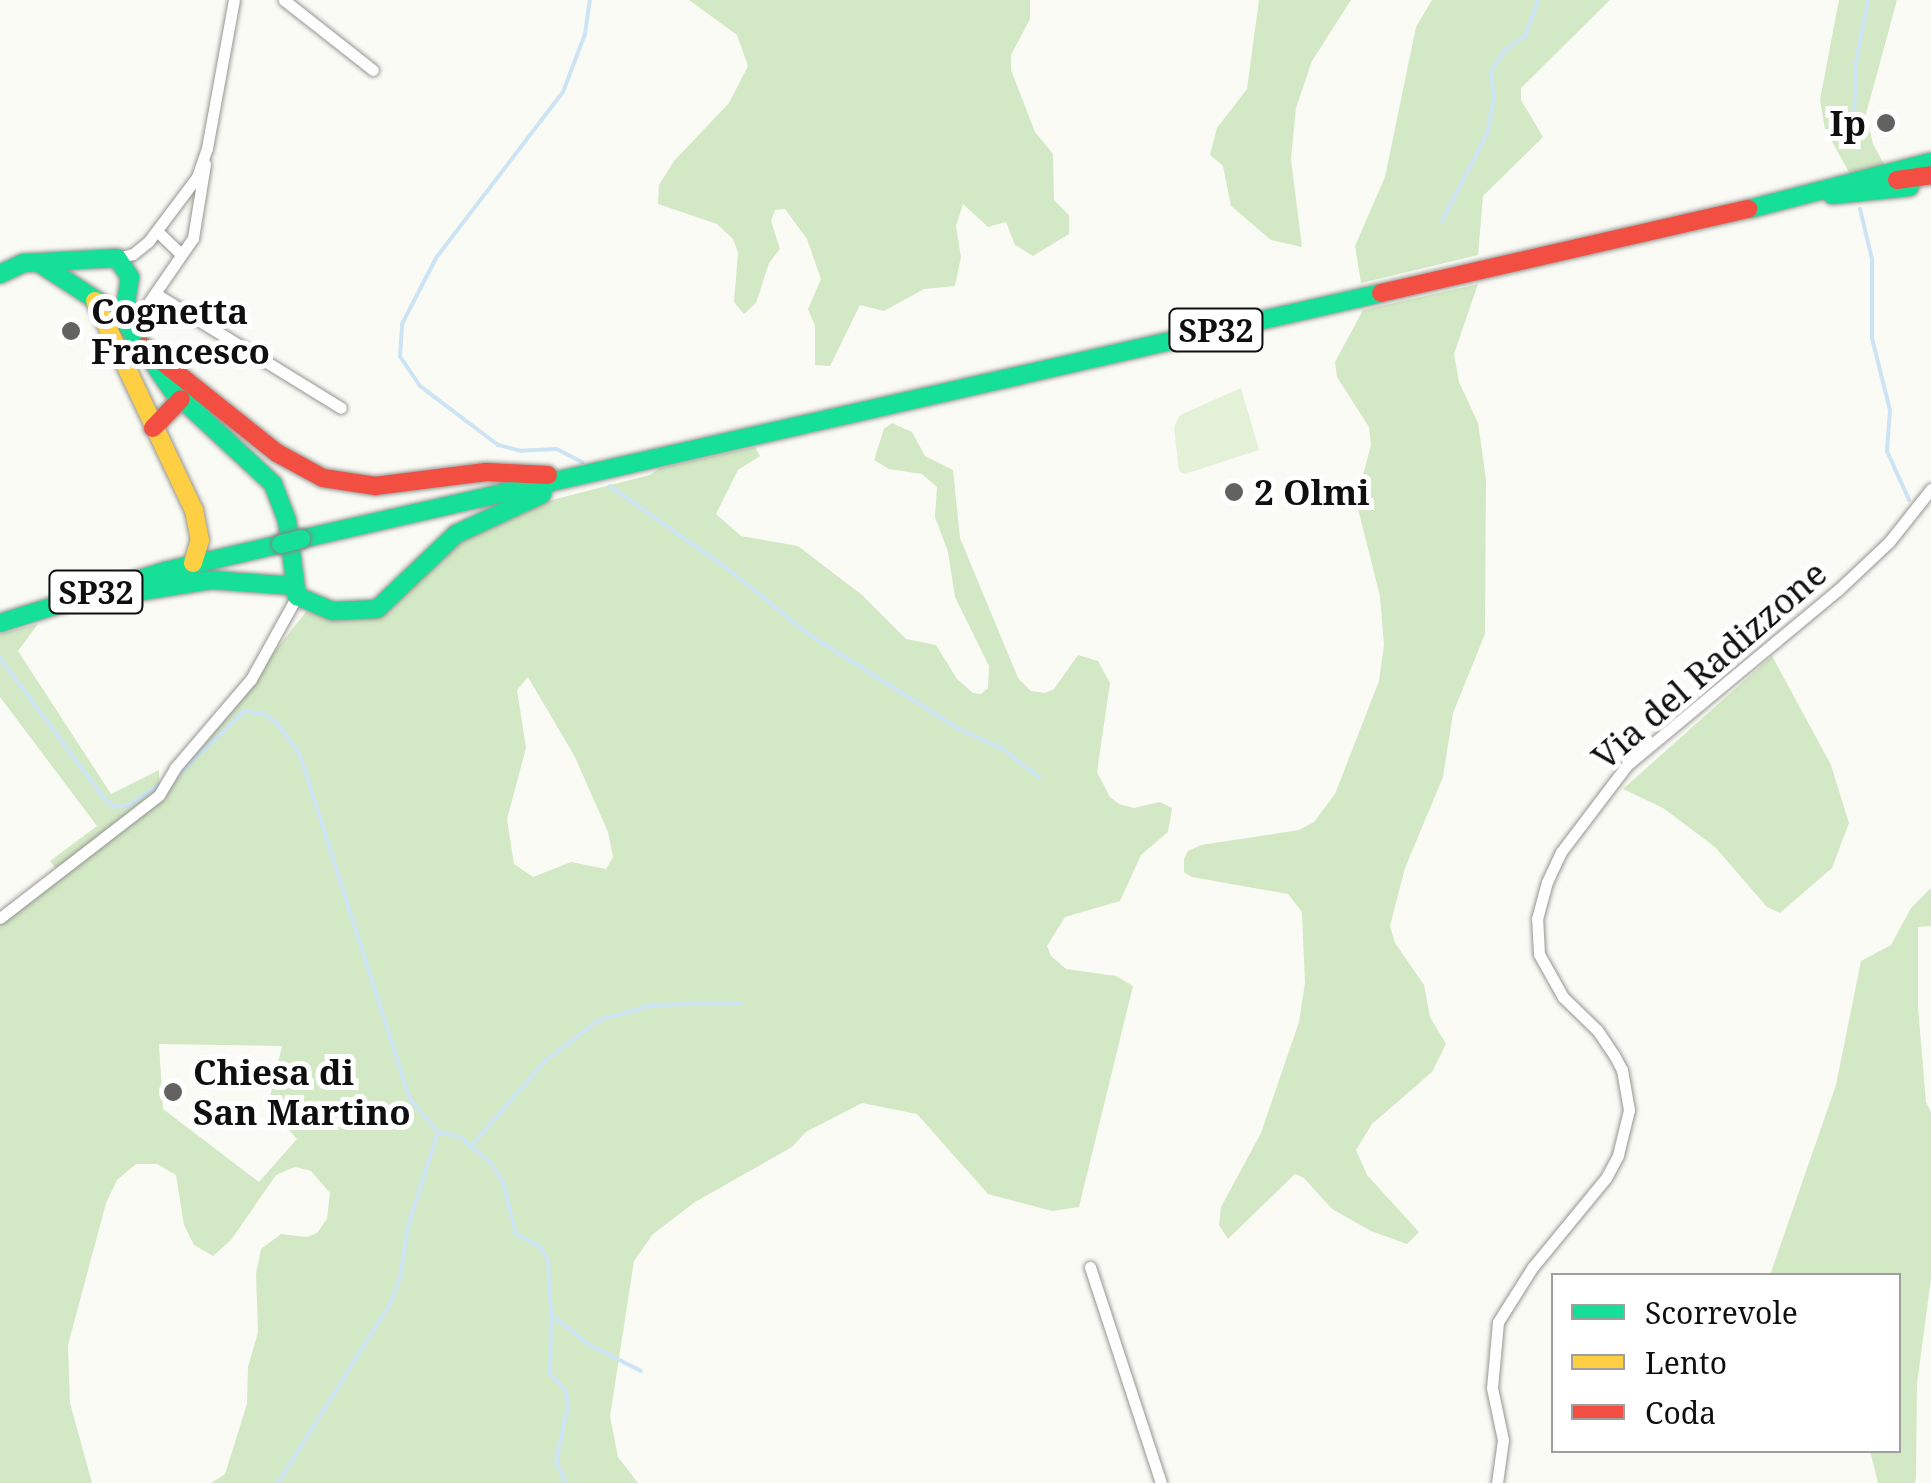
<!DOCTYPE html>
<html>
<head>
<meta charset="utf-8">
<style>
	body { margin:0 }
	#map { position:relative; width:1931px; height:1483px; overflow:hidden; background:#fbfbf5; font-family:"Noto Serif",serif }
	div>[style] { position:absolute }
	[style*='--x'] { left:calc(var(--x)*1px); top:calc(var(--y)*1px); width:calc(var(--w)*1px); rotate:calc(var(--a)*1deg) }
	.green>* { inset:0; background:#e3f1d6 }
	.forest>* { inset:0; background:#d3e8c4 }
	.stream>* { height:4px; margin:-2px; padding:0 2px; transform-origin:2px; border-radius:2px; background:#cce4f4 }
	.roads { filter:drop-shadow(0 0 2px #959593) drop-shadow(0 0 2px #959593) }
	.street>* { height:11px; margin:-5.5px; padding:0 5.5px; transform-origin:5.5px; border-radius:5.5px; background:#fefefe }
	.fast>* { height:18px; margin:-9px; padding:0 9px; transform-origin:9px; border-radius:9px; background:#16e098 }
	.slow>* { height:18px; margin:-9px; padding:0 9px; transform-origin:9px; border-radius:9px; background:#ffcf43 }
	.jam>* { height:18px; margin:-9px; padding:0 9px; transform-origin:9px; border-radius:9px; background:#f24e42 }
	.bridges { filter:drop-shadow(0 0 2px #838380) drop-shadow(0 0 2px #838380) }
	.fast-bridge>* { height:18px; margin:-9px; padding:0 9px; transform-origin:9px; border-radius:9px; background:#16e098 }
	.dots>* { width:28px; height:28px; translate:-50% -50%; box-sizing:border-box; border:5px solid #fff; border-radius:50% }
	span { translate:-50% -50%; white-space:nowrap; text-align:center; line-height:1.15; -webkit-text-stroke:10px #fff; paint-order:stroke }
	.shield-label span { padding:2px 8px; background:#fff; border:2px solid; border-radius:8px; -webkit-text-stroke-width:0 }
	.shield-label { font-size:32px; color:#0f0f0f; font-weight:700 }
	.poi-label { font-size:35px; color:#0f0f0f; font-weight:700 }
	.right { translate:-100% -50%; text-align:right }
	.left { translate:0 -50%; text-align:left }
	.street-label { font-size:35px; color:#0f0f0f }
	.legend { position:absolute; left:1551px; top:1273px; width:350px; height:180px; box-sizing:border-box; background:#fff; border:2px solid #9f9f9f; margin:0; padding:12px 18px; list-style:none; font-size:30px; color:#0f0f0f }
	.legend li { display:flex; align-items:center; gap:20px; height:50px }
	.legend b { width:50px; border:2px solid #9f9f9f }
</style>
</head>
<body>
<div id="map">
	<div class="green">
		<i style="clip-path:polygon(1241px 388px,1259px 450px,1185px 474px,1179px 471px,1174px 427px,1180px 415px)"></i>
	</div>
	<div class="forest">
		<i style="clip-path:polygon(689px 0,1030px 0,1030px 19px,1011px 55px,1011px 70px,1035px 132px,1053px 154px,1054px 200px,1069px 215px,1069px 234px,1033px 256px,1015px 245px,1006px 222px,988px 227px,963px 204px,956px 226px,961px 257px,955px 286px,924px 289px,884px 311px,860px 305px,830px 366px,815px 365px,815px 326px,808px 309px,821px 279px,807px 239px,785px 209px,775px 210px,771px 221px,780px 249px,769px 263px,756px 303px,744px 314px,734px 302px,738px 253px,733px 239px,717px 224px,658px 204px,659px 185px,674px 161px,729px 103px,748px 66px,737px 35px)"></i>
		<i style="clip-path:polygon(1259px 0,1351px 0,1312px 61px,1296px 108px,1291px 159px,1302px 247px,1271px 240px,1231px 206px,1223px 166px,1210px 155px,1217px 128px,1247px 89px)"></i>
		<i style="clip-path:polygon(1432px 0,1610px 0,1521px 88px,1521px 100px,1543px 137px,1483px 196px,1478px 255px,1361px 283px,1355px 246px,1385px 177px,1416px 27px)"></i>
		<i style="clip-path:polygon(1839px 0,1897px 0,1866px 114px,1873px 144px,1885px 166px,1850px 174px,1825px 129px,1820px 100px)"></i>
		<i style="clip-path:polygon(1478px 284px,1454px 354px,1459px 382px,1478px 423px,1486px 479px,1485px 634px,1453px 713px,1443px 777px,1405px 868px,1390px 926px,1395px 943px,1424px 985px,1430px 1017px,1446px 1044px,1432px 1072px,1372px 1124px,1356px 1150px,1367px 1175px,1419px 1232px,1407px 1244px,1371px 1231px,1332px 1209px,1304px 1178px,1295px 1174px,1228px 1239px,1219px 1225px,1221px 1207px,1261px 1133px,1299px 1022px,1305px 983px,1302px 912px,1288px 894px,1192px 877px,1184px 872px,1184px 859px,1188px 851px,1201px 845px,1299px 830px,1314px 822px,1335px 794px,1379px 681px,1384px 645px,1380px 596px,1356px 501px,1371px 445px,1369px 427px,1337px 377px,1335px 362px,1363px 310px)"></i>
		<i style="clip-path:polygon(evenodd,892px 423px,912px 432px,925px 456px,953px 470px,960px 538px,1018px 678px,1031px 691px,1045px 693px,1054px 689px,1078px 655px,1098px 661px,1110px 683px,1097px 772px,1110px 797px,1119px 804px,1134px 808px,1160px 802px,1172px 808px,1168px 832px,1141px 855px,1120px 901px,1065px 917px,1047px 946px,1051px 956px,1066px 969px,1116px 976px,1133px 986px,1079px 1207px,1052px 1211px,988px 1194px,917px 1114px,862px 1103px,806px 1132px,792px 1147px,695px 1202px,653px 1234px,634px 1261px,610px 1416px,618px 1457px,638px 1483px,211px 1483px,225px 1474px,247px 1404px,248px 1367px,258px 1332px,256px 1274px,261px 1249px,281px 1234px,307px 1237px,317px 1233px,327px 1219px,330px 1193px,311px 1171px,295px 1167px,276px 1175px,231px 1240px,213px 1256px,194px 1245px,184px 1225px,176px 1175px,157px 1164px,136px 1164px,117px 1180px,106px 1203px,68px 1345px,70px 1403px,92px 1483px,0 1483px,0 921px,58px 871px,50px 861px,97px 826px,0 697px,0 634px,38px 624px,18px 651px,111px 794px,159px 770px,160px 794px,306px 612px,359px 618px,450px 543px,544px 502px,650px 475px,660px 468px,755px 447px,760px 456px,738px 470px,716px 514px,741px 536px,798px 546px,862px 595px,906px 639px,936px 645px,957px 679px,973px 693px,981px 694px,988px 688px,989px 666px,955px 597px,948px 552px,935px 517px,937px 487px,922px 474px,889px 469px,874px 460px,884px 429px,892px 423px,528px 677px,575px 757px,608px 832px,613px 857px,606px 869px,571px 862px,533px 877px,514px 864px,507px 819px,526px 748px,517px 690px,528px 677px,892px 423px,159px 1044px,282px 1046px,268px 1106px,297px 1139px,259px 1182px,163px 1109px,159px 1044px)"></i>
		<i style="clip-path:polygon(1772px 656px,1831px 765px,1849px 823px,1832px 868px,1780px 913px,1767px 907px,1715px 847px,1663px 808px,1623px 789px)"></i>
		<i style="clip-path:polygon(1931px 888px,1931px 926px,1918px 927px,1918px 1007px,1926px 1102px,1931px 1112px,1931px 1278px,1917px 1384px,1916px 1477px,1915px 1483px,1878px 1483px,1870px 1451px,1898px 1450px,1898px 1276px,1770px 1275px,1836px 1085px,1861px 961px,1891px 945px,1911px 908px)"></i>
	</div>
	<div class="stream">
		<i style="--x:1858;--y:150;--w:31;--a:-97"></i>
		<i style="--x:1854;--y:119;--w:57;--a:-88"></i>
		<i style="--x:1856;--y:62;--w:63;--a:-79"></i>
		<i style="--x:1860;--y:209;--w:51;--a:76.5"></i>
		<i style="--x:1872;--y:259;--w:79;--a:90"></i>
		<i style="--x:1872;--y:338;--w:74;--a:76"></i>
		<i style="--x:1890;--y:410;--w:41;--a:94.2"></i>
		<i style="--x:1887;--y:451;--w:54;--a:65.8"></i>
		<i style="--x:1442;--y:221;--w:98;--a:-62.7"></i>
		<i style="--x:1487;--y:134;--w:36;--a:-79"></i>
		<i style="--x:1494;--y:99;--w:27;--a:-96"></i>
		<i style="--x:1491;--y:72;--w:25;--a:-58"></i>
		<i style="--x:1504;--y:51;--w:26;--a:-36"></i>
		<i style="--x:1525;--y:36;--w:38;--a:-70"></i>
		<i style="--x:582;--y:462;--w:29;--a:-153"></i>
		<i style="--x:556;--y:449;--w:35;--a:177"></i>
		<i style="--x:521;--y:451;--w:24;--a:-165"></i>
		<i style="--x:498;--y:445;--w:98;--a:-142.9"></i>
		<i style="--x:420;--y:386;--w:36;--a:-124"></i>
		<i style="--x:400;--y:356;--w:32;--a:-86"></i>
		<i style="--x:402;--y:324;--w:74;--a:-62.7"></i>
		<i style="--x:436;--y:258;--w:209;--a:-52.6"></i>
		<i style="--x:563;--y:92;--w:62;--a:-69.2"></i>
		<i style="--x:585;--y:34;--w:34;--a:-82"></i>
		<i style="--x:610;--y:486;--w:144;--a:35.1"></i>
		<i style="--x:728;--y:569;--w:105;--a:38.8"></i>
		<i style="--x:810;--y:635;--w:176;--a:32.2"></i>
		<i style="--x:959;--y:729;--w:48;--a:24.4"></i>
		<i style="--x:1003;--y:749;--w:47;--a:38.1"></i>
		<i style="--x:0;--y:658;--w:179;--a:53.4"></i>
		<i style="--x:107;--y:802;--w:10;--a:29"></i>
		<i style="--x:116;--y:807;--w:13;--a:-9"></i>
		<i style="--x:129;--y:805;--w:36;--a:-34"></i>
		<i style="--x:173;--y:780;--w:99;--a:-44.2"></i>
		<i style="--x:244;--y:711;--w:20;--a:9"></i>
		<i style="--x:264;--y:714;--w:17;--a:36"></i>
		<i style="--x:278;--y:724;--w:38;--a:55"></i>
		<i style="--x:300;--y:755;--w:361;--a:72.3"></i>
		<i style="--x:410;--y:1099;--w:43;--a:49.7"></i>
		<i style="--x:438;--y:1132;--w:23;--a:13"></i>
		<i style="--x:460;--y:1137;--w:38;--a:40"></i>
		<i style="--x:489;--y:1161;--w:25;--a:56"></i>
		<i style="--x:503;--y:1182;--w:54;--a:76"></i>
		<i style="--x:516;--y:1234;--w:25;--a:27"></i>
		<i style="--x:538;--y:1245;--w:17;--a:54"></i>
		<i style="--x:548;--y:1259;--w:56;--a:86.9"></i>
		<i style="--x:471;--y:1146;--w:113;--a:-49"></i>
		<i style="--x:545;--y:1061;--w:68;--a:-37.2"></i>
		<i style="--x:599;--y:1020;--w:55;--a:-15.8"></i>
		<i style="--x:652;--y:1005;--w:89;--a:-1.3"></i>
		<i style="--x:278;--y:1483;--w:213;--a:-58"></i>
		<i style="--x:391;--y:1302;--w:27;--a:-70"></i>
		<i style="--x:400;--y:1277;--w:52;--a:-81.1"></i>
		<i style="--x:408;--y:1226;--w:99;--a:-72.3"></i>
		<i style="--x:566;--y:1483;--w:24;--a:-114"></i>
		<i style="--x:556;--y:1461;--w:57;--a:-77.9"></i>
		<i style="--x:568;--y:1405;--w:14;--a:-98"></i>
		<i style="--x:566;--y:1391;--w:23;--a:-133"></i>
		<i style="--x:550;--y:1374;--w:59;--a:-89"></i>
		<i style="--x:551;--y:1315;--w:49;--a:37.6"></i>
		<i style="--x:590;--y:1345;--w:57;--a:27"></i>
	</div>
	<div class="roads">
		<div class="street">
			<i style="--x:284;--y:0;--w:113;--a:38.2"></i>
			<i style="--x:158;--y:232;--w:32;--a:44"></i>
			<i style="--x:117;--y:258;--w:16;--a:-14"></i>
			<i style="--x:133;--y:254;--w:19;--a:-39"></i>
			<i style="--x:148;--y:242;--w:81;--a:-53"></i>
			<i style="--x:197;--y:177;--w:31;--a:-71"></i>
			<i style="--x:207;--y:148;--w:150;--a:-79.7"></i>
			<i style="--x:156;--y:294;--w:217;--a:31.6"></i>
			<i style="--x:142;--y:312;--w:90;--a:-55.4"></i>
			<i style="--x:193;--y:238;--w:75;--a:-80.8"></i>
			<i style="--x:0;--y:918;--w:201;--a:-37.7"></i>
			<i style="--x:159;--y:795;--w:31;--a:-59"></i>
			<i style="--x:175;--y:768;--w:117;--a:-49.5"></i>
			<i style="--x:251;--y:679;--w:95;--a:-61"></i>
			<i style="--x:1090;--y:1267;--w:227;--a:71.8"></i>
			<i style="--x:1497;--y:1483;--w:43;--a:-82.1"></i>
			<i style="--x:1503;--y:1440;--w:53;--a:-101.9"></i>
			<i style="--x:1492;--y:1388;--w:66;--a:-84.8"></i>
			<i style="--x:1498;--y:1322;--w:64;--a:-57.8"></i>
			<i style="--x:1532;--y:1268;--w:117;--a:-50.6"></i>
			<i style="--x:1606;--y:1178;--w:26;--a:-62"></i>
			<i style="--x:1618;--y:1155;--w:46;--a:-76.3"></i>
			<i style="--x:1629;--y:1110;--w:41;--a:-99.9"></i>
			<i style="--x:1622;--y:1070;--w:17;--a:-118"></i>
			<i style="--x:1614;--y:1055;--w:30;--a:-124"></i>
			<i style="--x:1597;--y:1030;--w:47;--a:-135.9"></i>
			<i style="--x:1563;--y:997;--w:49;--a:-119.2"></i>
			<i style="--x:1539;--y:954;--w:35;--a:-93"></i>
			<i style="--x:1537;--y:919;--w:38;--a:-75"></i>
			<i style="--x:1547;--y:882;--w:33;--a:-65"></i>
			<i style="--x:1561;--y:852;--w:109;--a:-52.8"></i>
			<i style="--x:1627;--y:765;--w:274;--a:-39.7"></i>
			<i style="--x:1838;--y:590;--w:70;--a:-43.3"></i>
			<i style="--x:1889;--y:542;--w:68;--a:-51.6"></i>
		</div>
		<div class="fast">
			<i style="--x:1832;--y:195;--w:78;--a:-5.9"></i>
			<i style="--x:1749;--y:209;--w:188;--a:-14.5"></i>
			<i style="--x:39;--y:263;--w:99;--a:33"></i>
			<i style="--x:122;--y:317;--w:88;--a:55.6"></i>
			<i style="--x:172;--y:390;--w:138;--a:42.9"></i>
			<i style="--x:273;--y:484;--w:40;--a:69"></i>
			<i style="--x:287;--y:521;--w:76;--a:82.4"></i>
			<i style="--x:0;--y:274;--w:26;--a:-25"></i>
			<i style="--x:24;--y:263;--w:93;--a:-3.1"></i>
			<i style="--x:117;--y:258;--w:23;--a:56"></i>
			<i style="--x:130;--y:277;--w:25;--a:99"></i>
			<i style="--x:126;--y:302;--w:24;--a:81"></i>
			<i style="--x:301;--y:539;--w:1108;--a:-12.83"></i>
			<i style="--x:123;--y:594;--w:89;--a:-9"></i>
			<i style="--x:211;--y:580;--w:83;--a:4.1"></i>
			<i style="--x:297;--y:596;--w:39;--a:23"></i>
			<i style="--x:333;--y:611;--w:44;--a:-2.6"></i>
			<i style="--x:377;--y:609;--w:109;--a:-43.5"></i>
			<i style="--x:456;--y:534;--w:95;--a:-24.9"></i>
			<i style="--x:0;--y:623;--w:173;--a:-17.5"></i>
			<i style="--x:165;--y:571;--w:119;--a:-13.1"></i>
		</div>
		<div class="slow">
			<i style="--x:95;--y:301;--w:231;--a:64.7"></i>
			<i style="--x:194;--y:510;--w:31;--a:79"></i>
			<i style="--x:200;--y:540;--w:24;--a:107"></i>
		</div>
		<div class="jam">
			<i style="--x:1897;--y:180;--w:34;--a:-8"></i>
			<i style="--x:1381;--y:293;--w:377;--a:-12.9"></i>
			<i style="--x:144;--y:347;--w:170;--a:38.6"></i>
			<i style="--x:277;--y:453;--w:52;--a:28.5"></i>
			<i style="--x:323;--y:478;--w:53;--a:8.7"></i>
			<i style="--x:375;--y:486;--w:112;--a:-7.2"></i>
			<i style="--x:486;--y:472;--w:62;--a:2.8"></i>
			<i style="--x:153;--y:428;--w:40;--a:-46"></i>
		</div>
	</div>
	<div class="bridges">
		<div class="fast-bridge">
			<i style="--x:281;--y:544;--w:21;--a:-14"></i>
		</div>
	</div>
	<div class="dots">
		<i style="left:1886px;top:123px;background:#626260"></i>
		<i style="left:71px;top:331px;background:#626260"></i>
		<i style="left:1234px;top:492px;background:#626260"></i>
		<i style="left:173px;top:1092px;background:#626260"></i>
	</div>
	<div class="shield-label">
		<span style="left:1216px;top:330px">SP32</span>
		<span style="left:96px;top:592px">SP32</span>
	</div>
	<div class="poi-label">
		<span class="right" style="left:1866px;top:123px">Ip</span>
		<span class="left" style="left:91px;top:331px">Cognetta<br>Francesco</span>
		<span class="left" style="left:1254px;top:492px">2 Olmi</span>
		<span class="left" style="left:193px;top:1092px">Chiesa di<br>San Martino</span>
	</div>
	<div class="street-label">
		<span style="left:1709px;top:665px;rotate:-41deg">Via del Radizzone</span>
	</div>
	<ul class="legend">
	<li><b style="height:12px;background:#16e098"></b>Scorrevole</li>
	<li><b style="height:12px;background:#ffcf43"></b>Lento</li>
	<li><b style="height:12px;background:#f24e42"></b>Coda</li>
	</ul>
</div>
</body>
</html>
